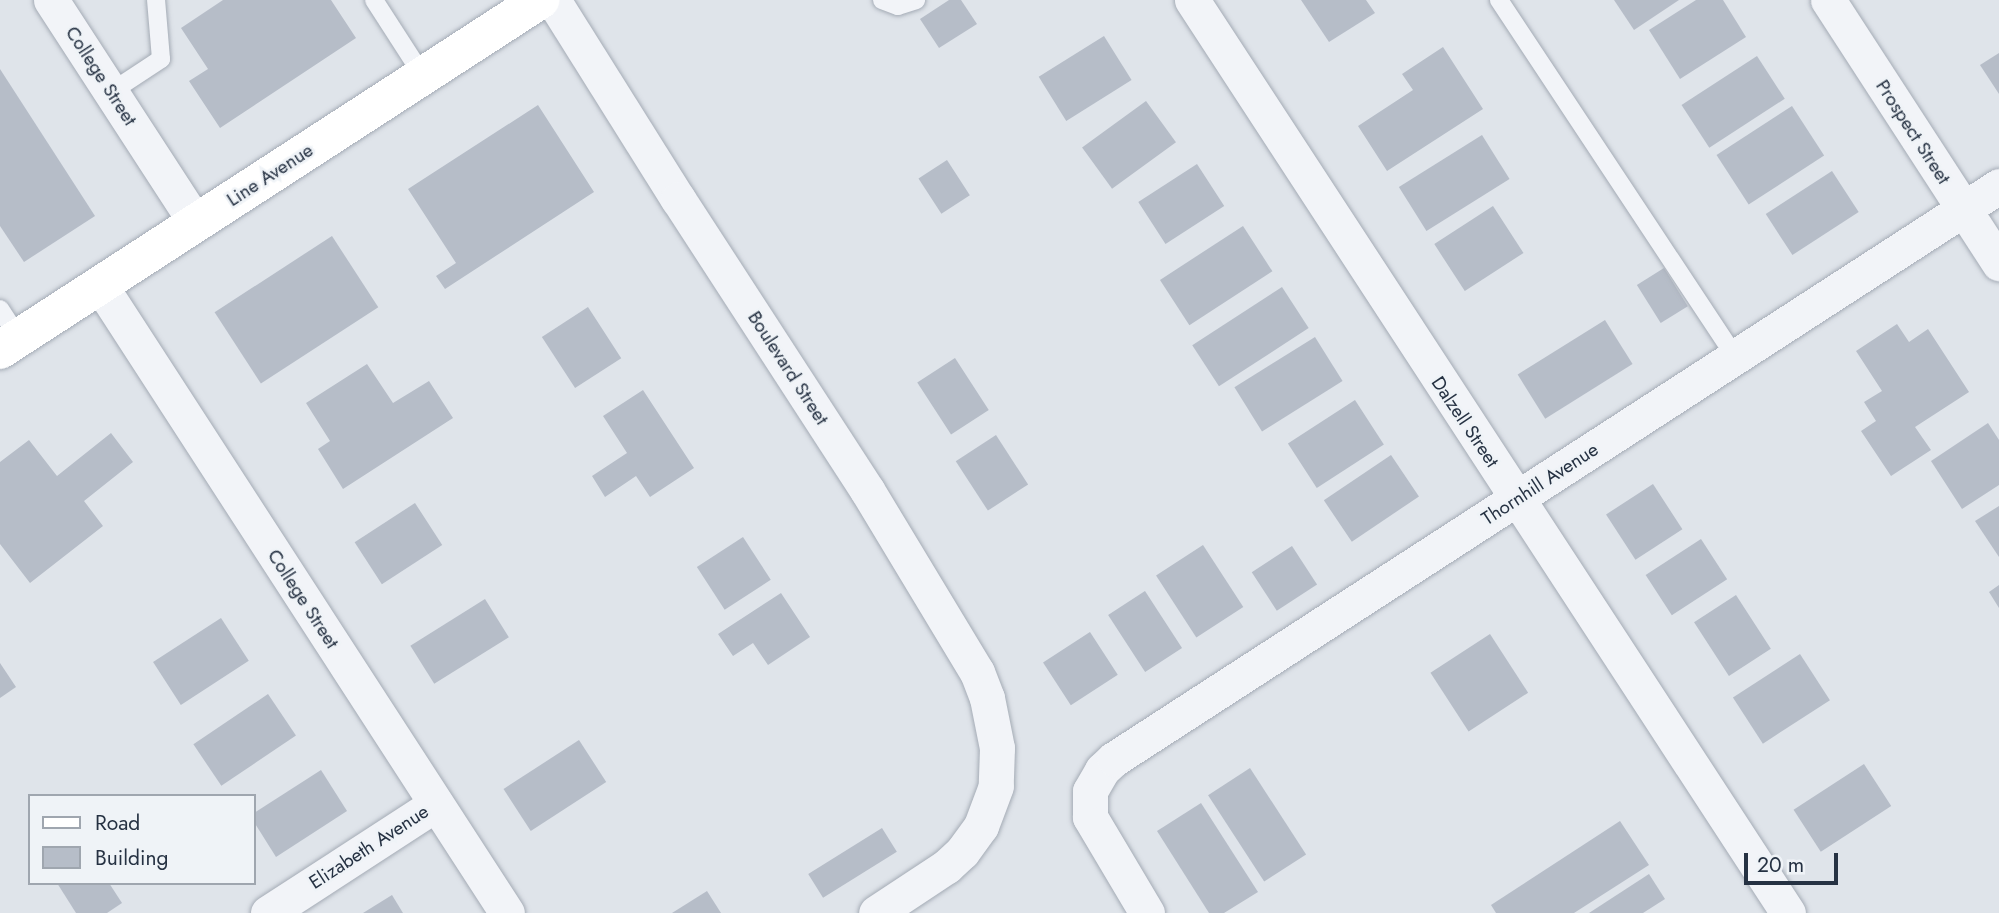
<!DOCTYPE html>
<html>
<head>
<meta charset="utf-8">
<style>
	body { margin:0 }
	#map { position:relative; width:1999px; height:913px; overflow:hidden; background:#dfe4ea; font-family:Jost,sans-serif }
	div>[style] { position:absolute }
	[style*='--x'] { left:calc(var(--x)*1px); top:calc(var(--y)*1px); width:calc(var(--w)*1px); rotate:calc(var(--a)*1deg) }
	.building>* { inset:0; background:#b6bdc8; transform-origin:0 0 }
	.roads { filter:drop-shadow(0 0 2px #a4abb5) drop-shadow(0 0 2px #a4abb5) }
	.service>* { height:18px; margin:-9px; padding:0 9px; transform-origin:9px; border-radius:9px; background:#f2f4f8 }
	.minor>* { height:35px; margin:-17.5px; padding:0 17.5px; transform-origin:17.5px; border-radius:17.5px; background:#f2f4f8 }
	.secondary>* { height:38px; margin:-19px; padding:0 19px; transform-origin:19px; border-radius:19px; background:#fff }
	span { translate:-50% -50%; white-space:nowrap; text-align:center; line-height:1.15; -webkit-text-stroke:5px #eff3f7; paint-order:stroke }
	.street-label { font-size:19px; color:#263243 }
	.legend { position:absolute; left:28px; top:794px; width:228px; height:91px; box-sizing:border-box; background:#eff3f7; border:2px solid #9fa6af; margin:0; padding:9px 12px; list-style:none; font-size:21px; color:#263243 }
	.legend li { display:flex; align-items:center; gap:14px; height:35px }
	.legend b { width:35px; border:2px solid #9fa6af }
	.scale { position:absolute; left:1744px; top:853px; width:94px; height:32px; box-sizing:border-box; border:4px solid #263243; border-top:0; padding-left:9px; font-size:21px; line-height:24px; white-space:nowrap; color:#263243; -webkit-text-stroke:5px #eff3f7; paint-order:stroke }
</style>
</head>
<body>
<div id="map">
	<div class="building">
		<i style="clip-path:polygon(223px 0,331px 0,356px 38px,220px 128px,189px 81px,208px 69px,181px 28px)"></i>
		<i style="clip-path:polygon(949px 0,961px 0,977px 24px,939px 48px,920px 19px)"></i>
		<i style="clip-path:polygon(1301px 0,1366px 0,1375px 13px,1329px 42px)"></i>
		<i style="clip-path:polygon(1614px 0,1679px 0,1634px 30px)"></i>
		<i style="clip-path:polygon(1696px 0,1723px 0,1746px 37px,1680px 79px,1649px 30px)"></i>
		<i style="left:1104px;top:36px;width:52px;height:77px;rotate:58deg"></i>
		<i style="clip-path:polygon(1443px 47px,1483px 109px,1387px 171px,1358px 126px,1413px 90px,1402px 74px)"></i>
		<i style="clip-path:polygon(1999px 53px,1999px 94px,1980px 65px)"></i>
		<i style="left:1757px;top:56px;width:51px;height:90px;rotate:57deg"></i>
		<i style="clip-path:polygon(0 69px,95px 216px,24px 262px,0 226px)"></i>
		<i style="left:1146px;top:101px;width:51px;height:79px;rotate:54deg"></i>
		<i style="clip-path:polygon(538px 105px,594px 192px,445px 289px,436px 276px,456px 263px,408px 189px)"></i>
		<i style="left:1792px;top:106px;width:59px;height:90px;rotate:57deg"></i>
		<i style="left:1482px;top:135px;width:52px;height:98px;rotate:58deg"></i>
		<i style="left:947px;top:160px;width:42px;height:34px;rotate:57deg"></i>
		<i style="left:1197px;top:164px;width:50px;height:70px;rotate:57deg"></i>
		<i style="left:1832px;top:171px;width:49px;height:79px;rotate:57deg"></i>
		<i style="left:1493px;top:206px;width:56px;height:70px;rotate:57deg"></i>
		<i style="left:1243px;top:226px;width:54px;height:99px;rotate:57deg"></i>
		<i style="left:332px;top:236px;width:85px;height:140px;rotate:57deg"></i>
		<i style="left:1664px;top:268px;width:45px;height:32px;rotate:58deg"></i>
		<i style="left:1282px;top:287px;width:49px;height:107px;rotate:57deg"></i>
		<i style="left:588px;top:307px;width:61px;height:55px;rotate:57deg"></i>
		<i style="left:1605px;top:320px;width:52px;height:103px;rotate:58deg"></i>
		<i style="clip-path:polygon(1897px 324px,1909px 342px,1928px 329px,1969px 392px,1915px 427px,1931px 450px,1891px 476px,1861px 431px,1876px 421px,1864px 402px,1882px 391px,1856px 351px)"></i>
		<i style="left:1315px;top:337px;width:52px;height:95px;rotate:58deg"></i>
		<i style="left:955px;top:358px;width:62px;height:45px;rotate:57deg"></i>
		<i style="clip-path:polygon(367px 364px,393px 403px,429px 381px,453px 418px,343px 489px,318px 449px,330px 441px,306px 403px)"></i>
		<i style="clip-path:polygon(643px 390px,694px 468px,650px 497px,636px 476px,605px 497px,592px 476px,627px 453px,603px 416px)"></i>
		<i style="left:1355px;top:400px;width:53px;height:80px;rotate:57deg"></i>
		<i style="clip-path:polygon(1988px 423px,1999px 440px,1999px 485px,1962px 509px,1931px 461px)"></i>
		<i style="clip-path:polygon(111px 433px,133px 462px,84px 501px,103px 526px,30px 583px,0 544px,0 462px,29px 440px,57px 476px)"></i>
		<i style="left:996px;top:435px;width:59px;height:48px;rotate:57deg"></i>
		<i style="left:1391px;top:455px;width:50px;height:81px;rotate:56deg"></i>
		<i style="left:1653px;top:484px;width:54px;height:56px;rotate:57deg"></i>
		<i style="left:415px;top:503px;width:50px;height:72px;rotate:57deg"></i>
		<i style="clip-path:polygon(1999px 506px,1999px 557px,1975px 521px)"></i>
		<i style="left:743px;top:537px;width:51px;height:55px;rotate:57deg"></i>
		<i style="left:1701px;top:539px;width:48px;height:66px;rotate:57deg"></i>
		<i style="left:1203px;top:545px;width:74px;height:56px;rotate:57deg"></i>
		<i style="left:1292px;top:546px;width:46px;height:48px;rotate:57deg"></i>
		<i style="clip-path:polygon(1999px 585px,1999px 608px,1989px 592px)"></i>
		<i style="left:1145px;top:591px;width:68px;height:44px;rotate:57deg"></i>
		<i style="clip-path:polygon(781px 593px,810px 637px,768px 665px,753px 643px,733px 656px,718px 634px)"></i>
		<i style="left:1736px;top:595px;width:64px;height:50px;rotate:57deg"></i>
		<i style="left:485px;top:599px;width:45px;height:88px;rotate:58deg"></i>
		<i style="left:221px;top:618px;width:51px;height:81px;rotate:57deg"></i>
		<i style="left:1090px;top:632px;width:51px;height:56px;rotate:57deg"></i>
		<i style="left:1490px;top:634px;width:70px;height:71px;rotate:57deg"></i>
		<i style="left:1800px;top:654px;width:55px;height:80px;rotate:57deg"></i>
		<i style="clip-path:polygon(0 663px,16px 687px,0 698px)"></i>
		<i style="left:268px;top:694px;width:50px;height:90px;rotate:56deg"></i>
		<i style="left:579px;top:740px;width:50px;height:90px;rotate:57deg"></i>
		<i style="left:1864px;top:764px;width:50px;height:84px;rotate:57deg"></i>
		<i style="left:1250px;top:768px;width:103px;height:50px;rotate:57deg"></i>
		<i style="clip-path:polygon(321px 770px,347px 811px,276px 857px,254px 822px,254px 813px)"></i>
		<i style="clip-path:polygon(1201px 803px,1258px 892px,1224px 913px,1209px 913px,1157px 831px)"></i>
		<i style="clip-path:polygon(1620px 821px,1649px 865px,1574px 913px,1496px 913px,1491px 905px)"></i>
		<i style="left:882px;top:828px;width:28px;height:87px;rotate:58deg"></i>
		<i style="clip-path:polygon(1649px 874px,1665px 899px,1643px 913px,1589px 913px)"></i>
		<i style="clip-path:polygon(57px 883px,109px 883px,122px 903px,107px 913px,76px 913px)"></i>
		<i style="clip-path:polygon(707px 891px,721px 913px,672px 913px)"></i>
		<i style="clip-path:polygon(392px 895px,403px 913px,363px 913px)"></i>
	</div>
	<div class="roads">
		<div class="service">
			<i style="--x:374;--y:0;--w:90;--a:57.2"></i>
			<i style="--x:882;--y:0;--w:17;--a:21"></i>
			<i style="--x:898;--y:6;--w:19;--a:-18"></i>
			<i style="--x:1499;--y:0;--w:428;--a:56.5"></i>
			<i style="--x:111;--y:92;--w:60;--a:-33.4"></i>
			<i style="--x:161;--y:59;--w:59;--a:-94.8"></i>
			<i style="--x:0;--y:309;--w:35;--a:57"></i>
		</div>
		<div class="minor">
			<i style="--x:51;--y:0;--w:266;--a:57"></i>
			<i style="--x:553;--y:0;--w:235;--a:57.9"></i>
			<i style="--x:678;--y:199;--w:347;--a:57"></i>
			<i style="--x:867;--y:490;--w:213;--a:58.9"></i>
			<i style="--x:977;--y:672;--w:28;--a:69"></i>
			<i style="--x:987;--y:698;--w:51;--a:78.7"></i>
			<i style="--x:997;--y:748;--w:38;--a:92"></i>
			<i style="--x:996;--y:786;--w:43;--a:110.6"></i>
			<i style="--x:981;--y:826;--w:32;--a:126"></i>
			<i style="--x:962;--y:852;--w:21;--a:137"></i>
			<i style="--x:947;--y:866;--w:85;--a:146.5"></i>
			<i style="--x:1192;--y:0;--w:1090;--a:56.86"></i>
			<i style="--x:1828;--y:0;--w:314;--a:57"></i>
			<i style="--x:100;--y:285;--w:748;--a:57.05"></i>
			<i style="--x:268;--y:913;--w:200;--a:-33"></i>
			<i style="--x:1147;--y:913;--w:112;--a:-120.7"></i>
			<i style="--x:1090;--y:817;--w:26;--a:-90"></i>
			<i style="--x:1090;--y:791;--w:24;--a:-60"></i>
			<i style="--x:1102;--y:770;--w:16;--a:-43"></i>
			<i style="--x:1114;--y:759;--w:1054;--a:-32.92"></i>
		</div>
		<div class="secondary">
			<i style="--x:0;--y:350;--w:644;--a:-32.95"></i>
		</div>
	</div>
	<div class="street-label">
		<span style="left:101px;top:76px;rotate:57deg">College Street</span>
		<span style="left:1913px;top:132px;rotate:57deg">Prospect Street</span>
		<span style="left:270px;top:175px;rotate:-33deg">Line Avenue</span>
		<span style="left:788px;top:368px;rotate:57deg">Boulevard Street</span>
		<span style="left:1465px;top:422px;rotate:56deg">Dalzell Street</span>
		<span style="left:1540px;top:484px;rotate:-33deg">Thornhill Avenue</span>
		<span style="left:303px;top:599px;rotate:57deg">College Street</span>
		<span style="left:369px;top:847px;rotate:-33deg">Elizabeth Avenue</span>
	</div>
	<ul class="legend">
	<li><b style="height:9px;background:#fff"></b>Road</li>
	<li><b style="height:19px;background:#b6bdc8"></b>Building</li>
	</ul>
	<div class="scale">20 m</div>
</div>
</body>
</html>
